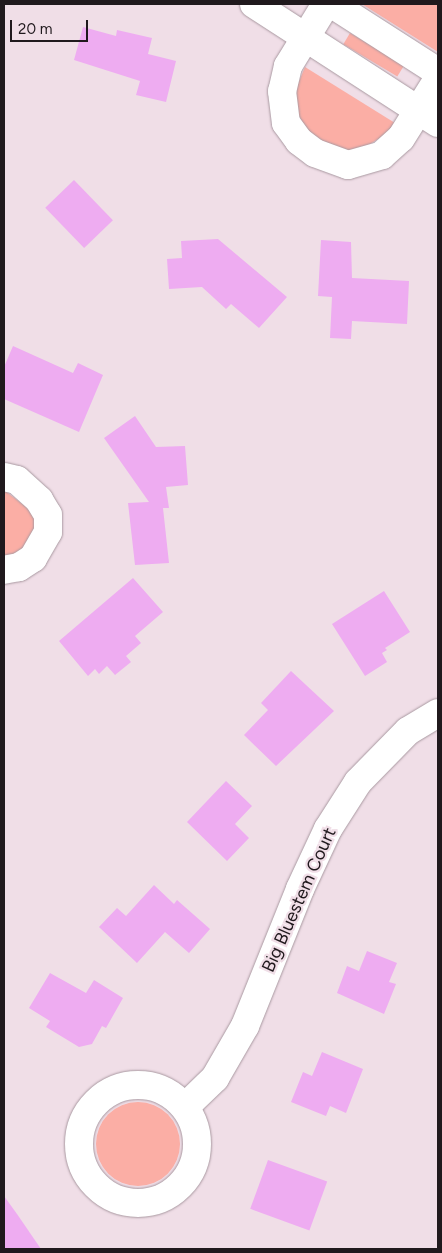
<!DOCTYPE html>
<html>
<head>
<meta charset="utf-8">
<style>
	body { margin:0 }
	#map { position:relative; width:442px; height:1253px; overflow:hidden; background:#f0dee7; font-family:Figtree,sans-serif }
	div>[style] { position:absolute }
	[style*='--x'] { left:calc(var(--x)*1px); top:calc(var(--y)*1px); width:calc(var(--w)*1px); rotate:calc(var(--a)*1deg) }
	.green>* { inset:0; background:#fbaea5; transform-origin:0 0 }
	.round { border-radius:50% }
	.building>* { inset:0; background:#eeacf1; transform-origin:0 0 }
	.roads { filter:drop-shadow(0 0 1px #a999a1) drop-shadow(0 0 1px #a999a1) }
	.minor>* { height:28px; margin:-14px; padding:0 14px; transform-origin:14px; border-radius:14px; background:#fff }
	.minor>.ring { margin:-14px; padding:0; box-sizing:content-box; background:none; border:28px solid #fff; border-radius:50% }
	span { translate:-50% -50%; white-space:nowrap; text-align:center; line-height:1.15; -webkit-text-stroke:4.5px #f0dee7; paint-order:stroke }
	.street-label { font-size:18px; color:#20191d }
	.frame { position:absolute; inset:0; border:5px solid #20191d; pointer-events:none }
	.scale { position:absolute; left:10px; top:20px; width:78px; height:22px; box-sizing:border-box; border:2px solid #20191d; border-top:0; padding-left:6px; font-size:15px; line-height:18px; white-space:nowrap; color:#20191d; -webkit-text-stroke:4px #f0dee7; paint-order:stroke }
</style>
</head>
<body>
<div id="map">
	<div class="green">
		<i style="clip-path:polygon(362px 4px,438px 4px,438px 52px,365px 6px)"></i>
		<i style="left:350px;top:33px;width:63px;height:13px;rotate:31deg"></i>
		<i style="clip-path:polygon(305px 67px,395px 123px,388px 133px,357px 152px,328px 147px,305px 129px,294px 104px,295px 91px)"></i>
		<i style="clip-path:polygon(4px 490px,34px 513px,36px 523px,28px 548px,4px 560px)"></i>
		<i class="round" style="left:96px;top:1102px;width:84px;height:84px"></i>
	</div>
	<div class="building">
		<i style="clip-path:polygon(83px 27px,116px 36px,117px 30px,152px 38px,148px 54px,176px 61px,166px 102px,136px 95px,140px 81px,74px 60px)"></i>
		<i style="left:74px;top:180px;width:56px;height:40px;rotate:46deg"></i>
		<i style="clip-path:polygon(218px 239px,287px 297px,259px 328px,231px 304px,226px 309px,202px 287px,169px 289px,167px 259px,182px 258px,181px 241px)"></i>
		<i style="clip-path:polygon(321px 240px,351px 242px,352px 278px,409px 281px,407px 324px,352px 321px,351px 339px,330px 338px,332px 297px,318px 296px)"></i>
		<i style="clip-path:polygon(13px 346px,73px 373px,78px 363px,103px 375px,79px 432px,4px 399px,4px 367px)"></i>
		<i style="clip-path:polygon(135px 416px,156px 447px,185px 446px,188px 485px,166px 487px,169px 508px,163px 508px,169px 563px,135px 565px,128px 503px,149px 502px,104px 438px)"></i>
		<i style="clip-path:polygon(133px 578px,163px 612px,135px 636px,141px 643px,126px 656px,131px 662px,115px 675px,107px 666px,99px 674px,95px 669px,88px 676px,59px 641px)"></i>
		<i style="clip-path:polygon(384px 591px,410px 632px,385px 648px,387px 650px,382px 653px,387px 662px,365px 676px,332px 624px)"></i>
		<i style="clip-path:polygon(291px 671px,334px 711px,276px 766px,244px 735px,268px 710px,261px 703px)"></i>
		<i style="clip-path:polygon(226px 781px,252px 806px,235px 824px,249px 838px,227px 861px,187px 822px)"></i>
		<i style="clip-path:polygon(154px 885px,174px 904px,177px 900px,210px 929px,189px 953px,165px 932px,137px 963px,99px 927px,117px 908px,126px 916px)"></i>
		<i style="clip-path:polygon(367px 951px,397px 963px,389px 982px,396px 984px,384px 1014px,337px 993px,347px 966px,359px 971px)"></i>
		<i style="clip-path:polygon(50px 973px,86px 993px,94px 980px,123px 998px,106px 1028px,102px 1026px,92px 1044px,79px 1047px,46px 1027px,50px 1021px,29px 1008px)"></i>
		<i style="clip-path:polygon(322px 1052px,363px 1069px,346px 1113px,330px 1106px,326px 1116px,291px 1102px,303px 1072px,312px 1076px)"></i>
		<i style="left:268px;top:1160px;width:63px;height:52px;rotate:20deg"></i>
		<i style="clip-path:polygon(4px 1196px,17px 1214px,41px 1249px,4px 1249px)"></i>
	</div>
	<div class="roads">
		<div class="minor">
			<i style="--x:254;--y:4;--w:219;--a:32.9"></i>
			<i style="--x:326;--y:4;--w:73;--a:121.5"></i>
			<i style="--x:288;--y:66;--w:26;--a:103"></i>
			<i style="--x:282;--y:91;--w:32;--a:83"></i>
			<i style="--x:286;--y:123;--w:22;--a:54"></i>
			<i style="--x:299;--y:141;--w:20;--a:37"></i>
			<i style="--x:315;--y:153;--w:35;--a:20"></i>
			<i style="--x:348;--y:165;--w:35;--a:-16"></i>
			<i style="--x:382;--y:155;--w:25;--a:-42"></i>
			<i style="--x:401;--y:138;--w:70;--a:-57.9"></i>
			<i style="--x:332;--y:4;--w:126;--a:32.7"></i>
			<i style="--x:4;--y:477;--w:13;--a:13"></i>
			<i style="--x:17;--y:480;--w:30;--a:42"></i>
			<i style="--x:39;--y:500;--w:17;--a:59"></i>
			<i style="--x:48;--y:515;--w:17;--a:90"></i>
			<i style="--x:48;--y:532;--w:30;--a:120"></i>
			<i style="--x:33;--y:558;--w:17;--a:147"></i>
			<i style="--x:19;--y:567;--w:15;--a:169"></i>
			<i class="ring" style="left:79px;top:1085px;width:90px;height:90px"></i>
			<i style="--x:185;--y:1107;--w:42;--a:-44"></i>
			<i style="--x:215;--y:1078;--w:60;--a:-60"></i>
			<i style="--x:245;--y:1026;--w:148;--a:-68.1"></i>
			<i style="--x:300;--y:889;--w:66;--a:-65"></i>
			<i style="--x:328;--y:829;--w:56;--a:-57.4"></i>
			<i style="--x:358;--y:782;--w:71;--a:-45.6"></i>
			<i style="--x:408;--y:731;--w:35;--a:-31"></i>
		</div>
	</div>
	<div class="street-label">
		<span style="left:299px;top:900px;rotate:-66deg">Big Bluestem Court</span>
	</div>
	<div class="frame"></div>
	<div class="scale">20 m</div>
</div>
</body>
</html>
